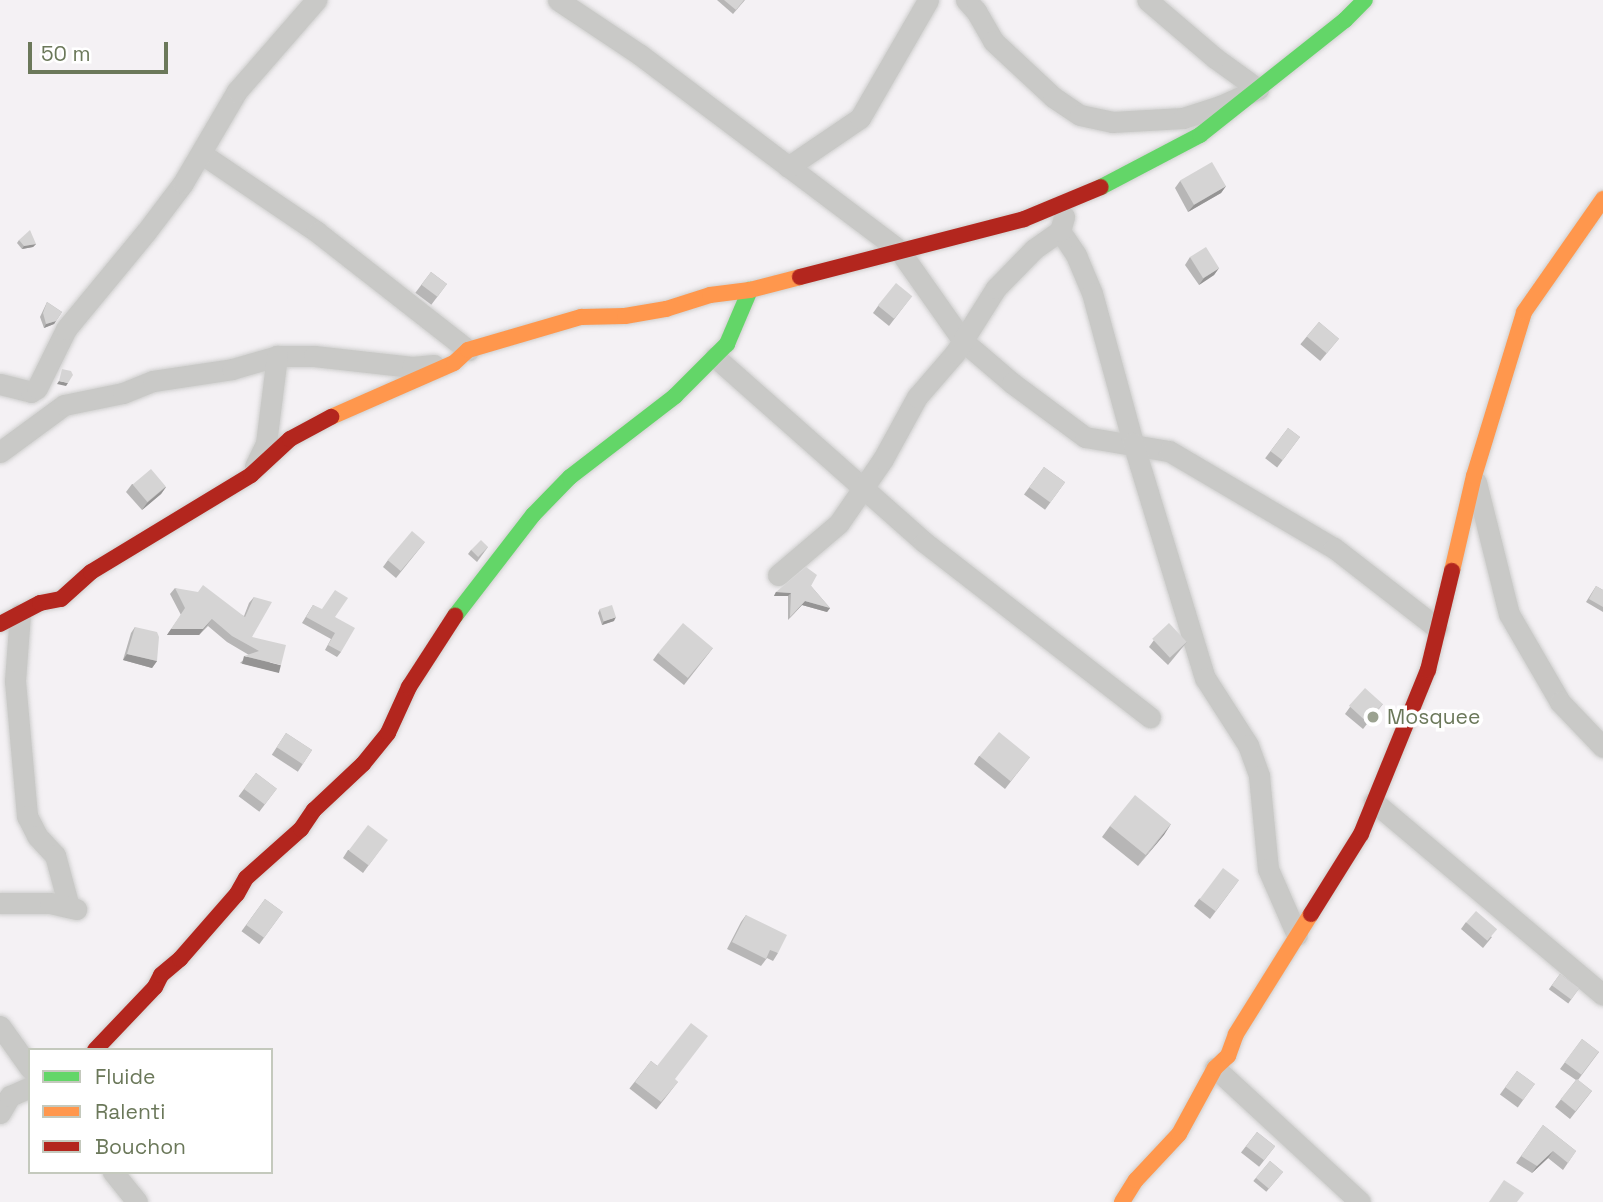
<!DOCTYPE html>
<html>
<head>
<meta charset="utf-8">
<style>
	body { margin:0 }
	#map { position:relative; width:1603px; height:1202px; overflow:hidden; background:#f4f1f4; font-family:"Space Grotesk",sans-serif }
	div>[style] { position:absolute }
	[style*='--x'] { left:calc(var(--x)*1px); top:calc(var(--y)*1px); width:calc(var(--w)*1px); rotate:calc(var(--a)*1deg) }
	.roads { filter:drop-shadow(0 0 2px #cfcfce) drop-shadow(0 0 2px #cfcfce) }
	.street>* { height:21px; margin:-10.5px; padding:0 10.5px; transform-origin:10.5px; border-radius:10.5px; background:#c9c9c7 }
	.fast>* { height:16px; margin:-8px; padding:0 8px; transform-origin:8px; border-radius:8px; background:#63d668 }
	.slow>* { height:16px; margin:-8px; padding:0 8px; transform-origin:8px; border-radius:8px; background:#ff974d }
	.jam>* { height:16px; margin:-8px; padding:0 8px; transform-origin:8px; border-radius:8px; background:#b3261e }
	.wall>* { inset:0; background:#b7b6b6; transform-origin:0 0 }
	.shaded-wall>* { inset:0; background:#959494; transform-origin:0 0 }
	.building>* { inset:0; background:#d5d4d4; transform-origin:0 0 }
	.dots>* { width:19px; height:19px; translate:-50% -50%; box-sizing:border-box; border:4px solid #fff; border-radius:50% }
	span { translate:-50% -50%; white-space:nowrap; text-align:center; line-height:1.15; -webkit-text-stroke:7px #fff; paint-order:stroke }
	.poi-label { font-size:21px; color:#6b785a }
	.left { translate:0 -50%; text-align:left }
	.legend { position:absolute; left:28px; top:1048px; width:245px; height:126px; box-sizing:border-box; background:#fff; border:2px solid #c4c9bd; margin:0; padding:9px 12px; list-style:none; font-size:21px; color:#6b785a }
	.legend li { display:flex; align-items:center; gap:14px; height:35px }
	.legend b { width:35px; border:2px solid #c4c9bd }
	.scale { position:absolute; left:28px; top:42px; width:140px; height:32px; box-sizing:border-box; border:4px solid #6b785a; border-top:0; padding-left:9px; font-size:21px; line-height:24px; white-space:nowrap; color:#6b785a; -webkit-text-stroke:5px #fff; paint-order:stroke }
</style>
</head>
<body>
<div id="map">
	<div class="roads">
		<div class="street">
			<i style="--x:558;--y:0;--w:97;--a:33.7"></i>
			<i style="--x:639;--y:54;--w:326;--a:37"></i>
			<i style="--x:899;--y:250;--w:111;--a:54.9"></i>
			<i style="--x:963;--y:341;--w:65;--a:40.6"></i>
			<i style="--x:1012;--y:383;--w:91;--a:36.5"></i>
			<i style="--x:1085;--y:437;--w:85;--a:9.5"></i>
			<i style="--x:1169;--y:451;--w:191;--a:30.5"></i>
			<i style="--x:1334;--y:548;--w:130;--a:37.8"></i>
			<i style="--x:966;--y:0;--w:15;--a:48"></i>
			<i style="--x:976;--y:11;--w:34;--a:60"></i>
			<i style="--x:993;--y:41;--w:82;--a:43"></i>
			<i style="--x:1053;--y:97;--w:32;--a:34"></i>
			<i style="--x:1080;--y:115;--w:33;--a:12"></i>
			<i style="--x:1112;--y:122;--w:71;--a:-3.2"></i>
			<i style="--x:1183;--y:118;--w:39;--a:-18"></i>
			<i style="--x:1220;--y:106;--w:42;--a:-24.1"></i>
			<i style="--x:1258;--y:89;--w:53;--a:-144.2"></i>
			<i style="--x:1215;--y:58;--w:89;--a:-139.5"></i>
			<i style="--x:202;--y:154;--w:139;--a:34.1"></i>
			<i style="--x:317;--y:232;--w:192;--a:38"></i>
			<i style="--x:788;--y:167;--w:87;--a:-34.2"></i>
			<i style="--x:860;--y:118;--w:136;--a:-60"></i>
			<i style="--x:1060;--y:231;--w:29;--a:56"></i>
			<i style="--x:1076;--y:255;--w:41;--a:67.2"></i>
			<i style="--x:1092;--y:293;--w:156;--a:74.7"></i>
			<i style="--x:1133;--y:443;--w:246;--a:73"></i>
			<i style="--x:1205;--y:678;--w:80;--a:57.3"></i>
			<i style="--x:1248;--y:745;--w:33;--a:70"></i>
			<i style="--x:1259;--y:776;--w:93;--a:84.5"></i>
			<i style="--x:1268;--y:869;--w:72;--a:66.3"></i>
			<i style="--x:715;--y:357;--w:279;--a:41.5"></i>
			<i style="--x:924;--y:542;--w:286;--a:37.8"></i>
			<i style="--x:0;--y:384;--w:32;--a:14"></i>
			<i style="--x:31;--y:392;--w:7;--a:-34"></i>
			<i style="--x:37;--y:388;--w:66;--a:-63.8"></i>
			<i style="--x:66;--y:329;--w:126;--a:-50.5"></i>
			<i style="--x:146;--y:232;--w:61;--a:-52.9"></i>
			<i style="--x:183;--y:183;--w:107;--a:-59.6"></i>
			<i style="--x:237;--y:91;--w:121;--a:-49"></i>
			<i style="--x:0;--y:452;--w:79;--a:-36.3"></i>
			<i style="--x:64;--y:405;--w:60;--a:-11.5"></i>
			<i style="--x:123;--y:393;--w:32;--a:-22"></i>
			<i style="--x:153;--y:381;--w:80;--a:-8.6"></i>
			<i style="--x:232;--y:369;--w:47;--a:-16.1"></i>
			<i style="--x:277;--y:356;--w:37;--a:0"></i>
			<i style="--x:314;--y:356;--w:99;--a:6.4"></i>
			<i style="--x:412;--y:367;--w:22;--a:-5"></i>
			<i style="--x:255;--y:466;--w:25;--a:-64"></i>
			<i style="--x:266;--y:443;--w:88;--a:-82.8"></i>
			<i style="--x:1476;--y:482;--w:136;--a:76"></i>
			<i style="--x:1509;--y:614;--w:102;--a:59.9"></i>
			<i style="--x:1560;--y:702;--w:62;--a:46.3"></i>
			<i style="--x:778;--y:575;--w:80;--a:-40.4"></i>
			<i style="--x:839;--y:523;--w:78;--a:-55.5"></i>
			<i style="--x:883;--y:459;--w:71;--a:-61.3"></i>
			<i style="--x:917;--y:397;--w:58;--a:-49.2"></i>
			<i style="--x:955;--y:353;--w:77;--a:-57.8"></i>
			<i style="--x:996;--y:288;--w:54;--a:-45.7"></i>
			<i style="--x:1034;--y:249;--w:32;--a:-35"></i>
			<i style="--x:1060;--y:231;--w:15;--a:-74"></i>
			<i style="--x:20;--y:614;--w:67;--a:94.3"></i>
			<i style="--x:15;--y:681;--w:136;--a:84.9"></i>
			<i style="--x:27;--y:816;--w:22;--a:63"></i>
			<i style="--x:37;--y:836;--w:26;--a:47"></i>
			<i style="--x:55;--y:855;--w:54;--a:74.9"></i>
			<i style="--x:1374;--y:802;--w:299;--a:40.1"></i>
			<i style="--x:0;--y:903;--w:50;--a:0"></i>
			<i style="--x:50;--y:903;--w:27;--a:13"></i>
			<i style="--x:0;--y:1026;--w:52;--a:54.5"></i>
			<i style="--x:1215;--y:1068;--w:197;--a:42.7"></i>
			<i style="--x:0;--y:1113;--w:20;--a:-60"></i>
			<i style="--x:10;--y:1096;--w:22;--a:-24"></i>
			<i style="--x:113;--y:1172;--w:38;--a:51"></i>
		</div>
		<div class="fast">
			<i style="--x:1101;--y:187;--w:112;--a:-27.7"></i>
			<i style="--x:1200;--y:135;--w:185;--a:-38.4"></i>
			<i style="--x:1345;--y:20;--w:28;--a:-45"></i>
			<i style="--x:455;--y:616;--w:128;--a:-52.3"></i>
			<i style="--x:533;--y:515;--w:53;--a:-45.8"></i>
			<i style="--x:570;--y:477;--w:133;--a:-37.6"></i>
			<i style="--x:675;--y:396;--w:74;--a:-45"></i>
			<i style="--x:727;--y:344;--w:59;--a:-66.9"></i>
		</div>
		<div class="slow">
			<i style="--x:331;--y:417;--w:134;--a:-23.7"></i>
			<i style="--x:454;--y:363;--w:19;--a:-43"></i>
			<i style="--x:468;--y:350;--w:118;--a:-16.3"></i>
			<i style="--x:581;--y:317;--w:44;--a:-1.3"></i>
			<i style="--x:625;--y:316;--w:42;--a:-9.7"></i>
			<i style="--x:666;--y:309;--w:46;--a:-17.7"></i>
			<i style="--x:710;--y:295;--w:40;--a:-7.1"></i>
			<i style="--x:750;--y:290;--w:52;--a:-14.6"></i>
			<i style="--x:1452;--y:571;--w:98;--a:-77"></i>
			<i style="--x:1474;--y:476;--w:171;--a:-73"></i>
			<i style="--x:1524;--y:312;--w:138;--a:-55"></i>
			<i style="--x:1122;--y:1202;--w:26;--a:-58"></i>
			<i style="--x:1136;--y:1180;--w:63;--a:-46.9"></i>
			<i style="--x:1179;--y:1134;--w:75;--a:-61.4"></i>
			<i style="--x:1215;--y:1068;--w:18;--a:-43"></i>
			<i style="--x:1228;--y:1056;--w:23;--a:-70"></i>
			<i style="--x:1236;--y:1034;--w:142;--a:-58"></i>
		</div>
		<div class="jam">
			<i style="--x:800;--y:277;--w:231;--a:-14.5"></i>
			<i style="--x:1024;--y:219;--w:83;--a:-22.6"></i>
			<i style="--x:0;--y:624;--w:45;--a:-27.7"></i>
			<i style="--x:40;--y:603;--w:21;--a:-11"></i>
			<i style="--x:61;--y:599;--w:40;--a:-42"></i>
			<i style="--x:91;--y:572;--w:187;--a:-31.2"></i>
			<i style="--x:251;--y:475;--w:53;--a:-42.7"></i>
			<i style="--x:290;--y:439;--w:47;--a:-28.2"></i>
			<i style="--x:1311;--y:914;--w:94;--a:-58"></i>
			<i style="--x:1361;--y:834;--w:177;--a:-67.8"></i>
			<i style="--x:1428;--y:670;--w:102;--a:-76.4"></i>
			<i style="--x:95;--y:1050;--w:87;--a:-46.4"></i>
			<i style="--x:155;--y:987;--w:13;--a:-63"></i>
			<i style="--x:161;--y:975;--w:25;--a:-40"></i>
			<i style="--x:180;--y:959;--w:86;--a:-48.8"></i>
			<i style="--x:237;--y:894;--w:18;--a:-61"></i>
			<i style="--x:246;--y:878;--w:74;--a:-41.7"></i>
			<i style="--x:301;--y:829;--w:23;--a:-56"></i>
			<i style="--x:314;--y:810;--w:67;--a:-43.2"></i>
			<i style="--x:363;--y:764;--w:40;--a:-51"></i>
			<i style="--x:388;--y:733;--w:51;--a:-65.5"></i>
			<i style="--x:409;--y:687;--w:85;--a:-57.1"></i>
		</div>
	</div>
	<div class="wall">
		<i style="clip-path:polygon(717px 0,745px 0,733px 14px)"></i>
		<i style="clip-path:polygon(1180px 181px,1226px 186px,1221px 193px,1188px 212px,1175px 188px)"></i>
		<i style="clip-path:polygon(19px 240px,36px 244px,33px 247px,22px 249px,17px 243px)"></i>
		<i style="clip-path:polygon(1190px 257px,1219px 268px,1214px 275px,1199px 285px,1185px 265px)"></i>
		<i style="left:431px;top:272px;width:20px;height:26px;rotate:37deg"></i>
		<i style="clip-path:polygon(912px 296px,889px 326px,873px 313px,878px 306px)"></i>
		<i style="clip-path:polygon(47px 302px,62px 312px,54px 324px,44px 328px,40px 317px)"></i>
		<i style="left:1319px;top:322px;width:26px;height:29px;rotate:40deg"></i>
		<i style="left:1288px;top:428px;width:15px;height:38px;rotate:37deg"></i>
		<i style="left:1044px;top:467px;width:26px;height:34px;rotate:36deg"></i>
		<i style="clip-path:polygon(132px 484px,166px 487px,161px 494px,142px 510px,126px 492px)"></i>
		<i style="clip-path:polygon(425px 542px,396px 578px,383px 567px,388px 560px)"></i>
		<i style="clip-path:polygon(488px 547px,477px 562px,468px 554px,471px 550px)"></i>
		<i style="clip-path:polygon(811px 586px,830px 608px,827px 612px,802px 605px,788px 620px,788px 596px,774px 596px,776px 592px)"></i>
		<i style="clip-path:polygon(1596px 586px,1603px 590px,1603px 612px,1586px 602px)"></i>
		<i style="clip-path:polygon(175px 588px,244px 616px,249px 603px,254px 597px,252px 637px,277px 672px,240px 663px,249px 655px,227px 642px,208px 626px,199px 635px,167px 635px,181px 615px,170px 594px)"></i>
		<i style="clip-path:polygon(313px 605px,335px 617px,341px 652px,337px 657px,325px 650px,331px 639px,302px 623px)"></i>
		<i style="clip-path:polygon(600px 609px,614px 621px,602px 625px,598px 613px)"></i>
		<i style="clip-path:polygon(135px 627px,157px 661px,152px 668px,123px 660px,131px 633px)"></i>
		<i style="clip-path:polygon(1154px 640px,1187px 642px,1168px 665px,1149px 647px)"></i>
		<i style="clip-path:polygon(713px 648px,684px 685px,653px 660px,658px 653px)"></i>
		<i style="clip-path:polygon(1383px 704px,1363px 729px,1345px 714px,1350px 707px)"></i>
		<i style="left:286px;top:733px;width:31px;height:26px;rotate:33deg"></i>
		<i style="clip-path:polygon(979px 756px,1030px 757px,1005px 789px,974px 764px)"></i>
		<i style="left:256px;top:773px;width:26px;height:29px;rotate:37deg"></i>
		<i style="clip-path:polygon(1171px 824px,1138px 866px,1102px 837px,1110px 826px)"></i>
		<i style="clip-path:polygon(382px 847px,363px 873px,343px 858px,348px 850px)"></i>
		<i style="clip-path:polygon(1239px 880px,1210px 919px,1194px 906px,1199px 899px)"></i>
		<i style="left:265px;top:899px;width:22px;height:40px;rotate:36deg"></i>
		<i style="clip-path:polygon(746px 915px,778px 953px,773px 961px,767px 958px,761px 966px,727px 949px,741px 922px)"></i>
		<i style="clip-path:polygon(1466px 922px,1492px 937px,1483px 948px,1461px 929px)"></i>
		<i style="left:1560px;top:974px;width:24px;height:19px;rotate:36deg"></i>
		<i style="clip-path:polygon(1582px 1039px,1599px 1052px,1578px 1080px,1592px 1091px,1570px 1119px,1555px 1107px,1576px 1080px,1560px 1069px)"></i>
		<i style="left:651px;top:1061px;width:34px;height:35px;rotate:38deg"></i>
		<i style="left:1517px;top:1071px;width:22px;height:29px;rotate:36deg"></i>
		<i style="clip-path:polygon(1543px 1125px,1576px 1151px,1563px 1170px,1548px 1158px,1532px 1173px,1516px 1163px)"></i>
		<i style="left:1257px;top:1132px;width:23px;height:26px;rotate:38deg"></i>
		<i style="left:1270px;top:1161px;width:17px;height:26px;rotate:40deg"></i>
	</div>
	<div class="shaded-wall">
		<i style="clip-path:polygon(1226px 186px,1221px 193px,1188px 212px,1194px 205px)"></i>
		<i style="clip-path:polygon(36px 244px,33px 247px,22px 249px,24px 246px)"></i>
		<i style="clip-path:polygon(1219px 268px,1214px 275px,1199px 285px,1204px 278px)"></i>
		<i style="clip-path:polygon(56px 321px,54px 324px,44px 328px,46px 324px)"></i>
		<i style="clip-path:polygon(59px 381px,68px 383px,66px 386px,57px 384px)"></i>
		<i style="clip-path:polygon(166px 487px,161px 494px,142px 510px,147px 503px)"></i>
		<i style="clip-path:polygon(776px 592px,791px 593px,788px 596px,774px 596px)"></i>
		<i style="clip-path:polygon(805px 601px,830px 608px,827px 612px,802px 605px,788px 620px)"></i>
		<i style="clip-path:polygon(616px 617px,614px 621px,602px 625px,604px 621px)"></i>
		<i style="clip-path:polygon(212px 619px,199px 635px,167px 635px,171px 629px)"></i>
		<i style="clip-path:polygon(127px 654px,157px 661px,152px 668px,123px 660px)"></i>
		<i style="left:244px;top:656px;width:38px;height:8px;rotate:14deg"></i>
		<i style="clip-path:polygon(1171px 824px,1164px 835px,1138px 866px,1146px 856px)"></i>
		<i style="clip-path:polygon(1553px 1151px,1548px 1158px,1532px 1173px,1537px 1166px)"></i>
	</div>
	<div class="building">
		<i style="clip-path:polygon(724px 0,744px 0,736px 10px)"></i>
		<i style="left:1212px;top:162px;width:28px;height:37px;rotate:60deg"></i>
		<i style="clip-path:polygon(30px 230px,36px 244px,24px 246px,19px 240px)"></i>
		<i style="left:1206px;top:247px;width:25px;height:19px;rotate:58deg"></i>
		<i style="left:431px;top:272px;width:20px;height:16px;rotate:37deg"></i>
		<i style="left:896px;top:283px;width:21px;height:29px;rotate:39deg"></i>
		<i style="clip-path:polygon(47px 302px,62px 312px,56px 321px,46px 324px,43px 313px)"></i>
		<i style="left:1319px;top:322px;width:26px;height:19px;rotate:40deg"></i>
		<i style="clip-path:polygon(62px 369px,71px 371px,73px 375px,68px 383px,59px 381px)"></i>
		<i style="left:1288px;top:428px;width:15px;height:29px;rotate:37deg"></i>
		<i style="left:1044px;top:467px;width:26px;height:25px;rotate:36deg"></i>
		<i style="left:151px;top:469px;width:23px;height:24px;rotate:50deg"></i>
		<i style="left:412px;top:531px;width:17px;height:38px;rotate:40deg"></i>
		<i style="left:481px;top:540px;width:10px;height:14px;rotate:45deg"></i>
		<i style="clip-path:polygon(806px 567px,817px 575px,811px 586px,830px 608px,805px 601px,790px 617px,791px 593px,776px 592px)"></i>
		<i style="clip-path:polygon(203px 585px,245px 617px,254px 597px,272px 602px,252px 637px,286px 645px,281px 665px,244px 656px,259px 651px,232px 636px,212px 619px,203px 629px,171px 629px,185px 608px,175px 588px,198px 592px)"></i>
		<i style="clip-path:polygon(1596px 586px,1603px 590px,1603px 607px,1589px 599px)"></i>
		<i style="clip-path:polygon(335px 590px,348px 598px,335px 617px,355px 628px,341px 652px,328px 645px,335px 633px,306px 617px,313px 605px,322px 609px)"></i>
		<i style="left:612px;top:605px;width:13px;height:13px;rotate:72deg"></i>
		<i style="left:683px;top:623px;width:39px;height:39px;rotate:40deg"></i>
		<i style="left:1169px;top:623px;width:26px;height:23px;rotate:47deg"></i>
		<i style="clip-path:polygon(135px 627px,157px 632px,159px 637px,157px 661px,127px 654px)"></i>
		<i style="left:1365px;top:688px;width:24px;height:24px;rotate:42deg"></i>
		<i style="left:999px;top:732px;width:40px;height:31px;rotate:39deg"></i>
		<i style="left:286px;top:733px;width:31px;height:17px;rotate:33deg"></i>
		<i style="left:256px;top:773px;width:26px;height:20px;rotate:37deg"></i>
		<i style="left:1135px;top:795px;width:46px;height:40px;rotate:39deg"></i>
		<i style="left:368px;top:825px;width:25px;height:32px;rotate:37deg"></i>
		<i style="left:1223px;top:868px;width:20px;height:39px;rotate:37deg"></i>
		<i style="left:265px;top:899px;width:22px;height:32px;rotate:36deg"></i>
		<i style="left:1476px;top:911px;width:28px;height:15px;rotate:41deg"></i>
		<i style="clip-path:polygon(746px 915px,787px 935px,778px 953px,770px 950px,766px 959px,732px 942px)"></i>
		<i style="left:1560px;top:974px;width:24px;height:14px;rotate:36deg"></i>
		<i style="clip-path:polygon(691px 1023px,708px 1036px,675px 1079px,678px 1082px,661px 1102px,635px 1082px,651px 1061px,657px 1066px)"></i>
		<i style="left:1582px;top:1039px;width:21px;height:29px;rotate:37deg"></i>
		<i style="left:1517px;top:1071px;width:22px;height:20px;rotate:36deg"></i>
		<i style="left:1577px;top:1079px;width:19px;height:26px;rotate:39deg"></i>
		<i style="clip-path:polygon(1543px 1125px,1576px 1151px,1568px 1163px,1553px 1151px,1537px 1166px,1521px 1156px)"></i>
		<i style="left:1257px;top:1132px;width:23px;height:18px;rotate:38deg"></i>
		<i style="left:1270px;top:1161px;width:17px;height:22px;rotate:40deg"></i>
		<i style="clip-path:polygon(1504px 1180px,1524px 1193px,1517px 1202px,1489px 1202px)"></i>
	</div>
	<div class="dots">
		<i style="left:1373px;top:717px;background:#9ba290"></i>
	</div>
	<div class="poi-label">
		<span class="left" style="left:1387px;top:717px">Mosquee</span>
	</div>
	<ul class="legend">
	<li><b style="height:9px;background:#63d668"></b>Fluide</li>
	<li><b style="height:9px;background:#ff974d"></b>Ralenti</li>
	<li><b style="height:9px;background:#b3261e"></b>Bouchon</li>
	</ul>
	<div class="scale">50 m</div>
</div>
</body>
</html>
